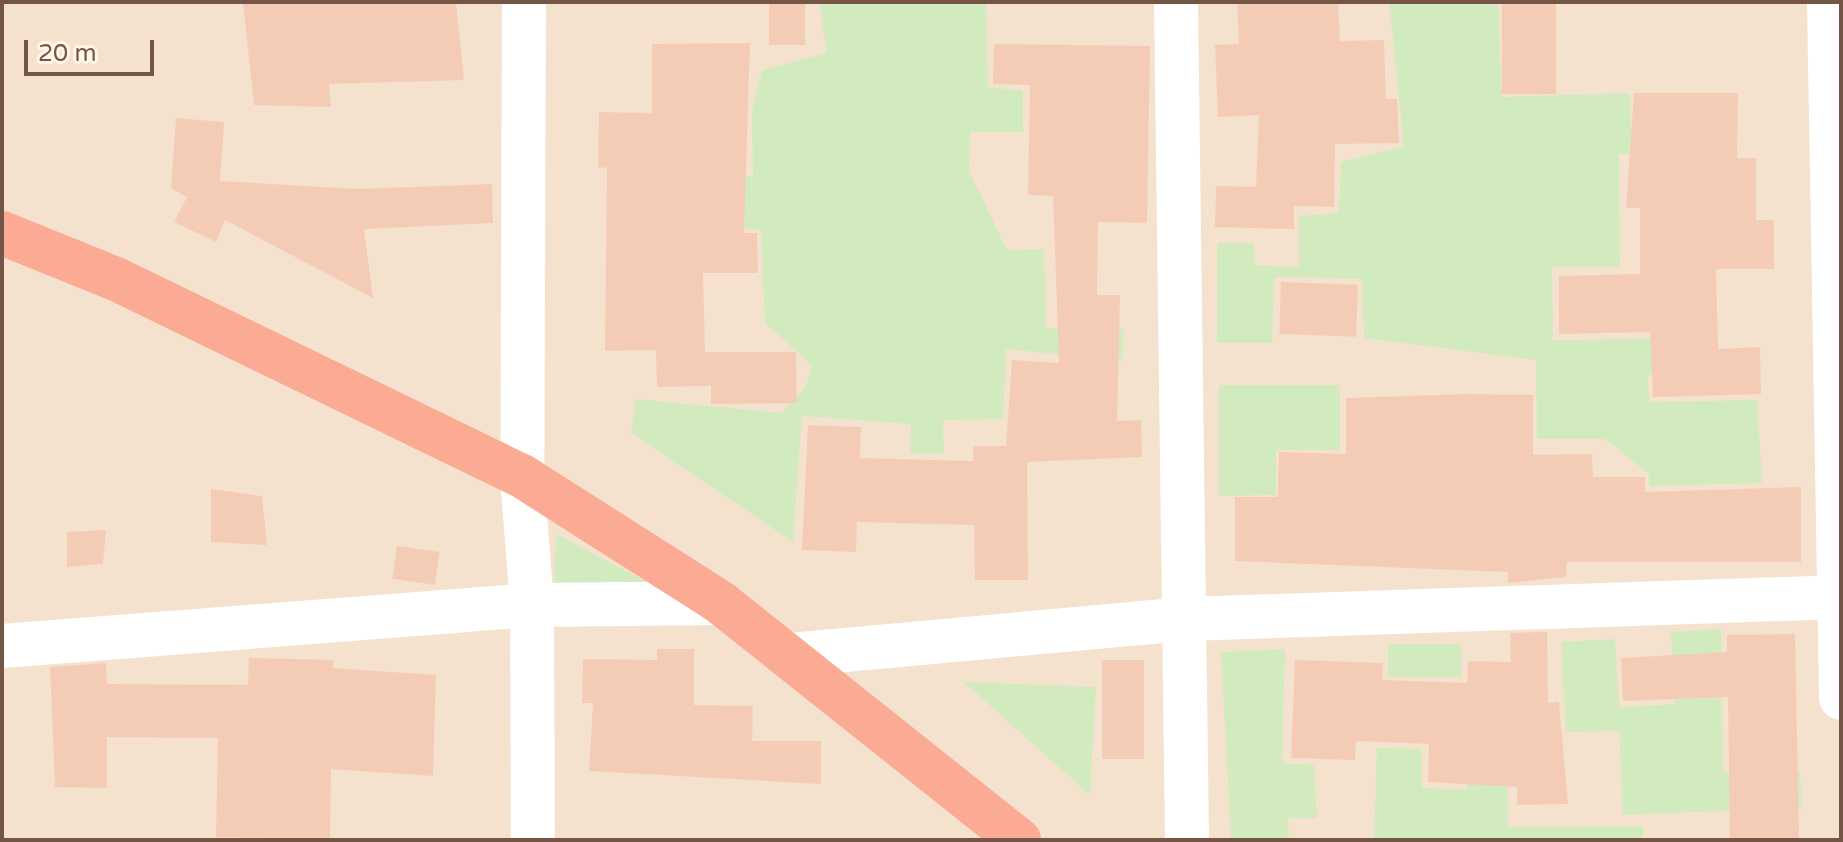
<!DOCTYPE html>
<html>
<head>
<meta charset="utf-8">
<style>
	body { margin:0 }
	#map { position:relative; width:1843px; height:842px; overflow:hidden; background:#fdf1e0; font-family:"Varela Round",sans-serif }
	div>[style] { position:absolute }
	[style*='--x'] { left:calc(var(--x)*1px); top:calc(var(--y)*1px); width:calc(var(--w)*1px); rotate:calc(var(--a)*1deg) }
	.residential>* { inset:0; background:#f5e2ce; transform-origin:0 0 }
	.green>* { inset:0; background:#d2ebbe; transform-origin:0 0 }
	.building>* { inset:0; background:#f4ccb6; transform-origin:0 0 }
	.minor>* { height:44px; margin:-22px; padding:0 22px; transform-origin:22px; border-radius:22px; background:#fff }
	.highway>* { height:44px; margin:-22px; padding:0 22px; transform-origin:22px; border-radius:22px; background:#fbaa93 }
	span { translate:-50% -50%; white-space:nowrap; text-align:center; line-height:1.15; -webkit-text-stroke:6px #fff5e8; paint-order:stroke }
	.frame { position:absolute; inset:0; border:4px solid #755546; pointer-events:none }
	.scale { position:absolute; left:24px; top:40px; width:130px; height:36px; box-sizing:border-box; border:4px solid #755546; border-top:0; padding-left:10px; font-size:24px; line-height:28px; white-space:nowrap; color:#755546; -webkit-text-stroke:6px #fff5e8; paint-order:stroke }
</style>
</head>
<body>
<div id="map">
	<div class="residential">
		<i style="left:2px;top:2px;width:1839px;height:838px"></i>
	</div>
	<div class="green">
		<i style="clip-path:polygon(819px 2px,986px 2px,988px 87px,1023px 91px,1023px 132px,970px 132px,969px 171px,1007px 250px,1044px 249px,1046px 328px,1124px 329px,1122px 361px,1006px 349px,1003px 419px,943px 420px,944px 454px,910px 453px,911px 424px,802px 416px,793px 542px,631px 433px,636px 399px,782px 413px,806px 386px,812px 365px,765px 323px,761px 229px,683px 227px,681px 175px,753px 176px,752px 110px,762px 70px,827px 53px)"></i>
		<i style="clip-path:polygon(1389px 2px,1498px 2px,1502px 97px,1630px 93px,1632px 153px,1619px 154px,1620px 267px,1552px 267px,1553px 340px,1699px 338px,1701px 373px,1648px 375px,1649px 402px,1757px 400px,1762px 483px,1649px 486px,1649px 474px,1605px 439px,1537px 439px,1536px 360px,1364px 338px,1362px 279px,1274px 277px,1272px 343px,1217px 343px,1217px 243px,1254px 243px,1255px 265px,1299px 267px,1299px 216px,1339px 213px,1341px 162px,1404px 146px)"></i>
		<i style="clip-path:polygon(1219px 385px,1340px 385px,1340px 450px,1276px 450px,1276px 495px,1219px 496px)"></i>
		<i style="clip-path:polygon(556px 534px,647px 582px,554px 585px)"></i>
		<i style="clip-path:polygon(1721px 629px,1723px 772px,1800px 773px,1802px 808px,1623px 815px,1619px 731px,1566px 732px,1561px 642px,1615px 639px,1619px 707px,1675px 704px,1671px 632px)"></i>
		<i style="left:1461px;top:644px;width:33px;height:73px;rotate:90deg"></i>
		<i style="clip-path:polygon(1285px 649px,1282px 763px,1314px 765px,1317px 818px,1288px 818px,1289px 840px,1231px 840px,1221px 652px)"></i>
		<i style="clip-path:polygon(964px 682px,1096px 687px,1090px 795px)"></i>
		<i style="clip-path:polygon(1377px 748px,1422px 749px,1422px 788px,1467px 790px,1467px 753px,1507px 753px,1508px 827px,1643px 826px,1643px 840px,1374px 840px)"></i>
	</div>
	<div class="building">
		<i style="clip-path:polygon(243px 2px,456px 2px,464px 80px,329px 84px,331px 107px,254px 105px)"></i>
		<i style="left:769px;top:2px;width:36px;height:43px"></i>
		<i style="clip-path:polygon(1237px 2px,1338px 2px,1340px 41px,1384px 40px,1386px 99px,1397px 99px,1399px 143px,1335px 144px,1334px 207px,1294px 206px,1294px 229px,1215px 227px,1216px 186px,1256px 187px,1259px 115px,1218px 117px,1215px 45px,1239px 44px)"></i>
		<i style="left:1502px;top:2px;width:54px;height:92px"></i>
		<i style="clip-path:polygon(750px 43px,744px 233px,757px 233px,758px 273px,703px 273px,705px 352px,796px 352px,797px 403px,711px 404px,711px 386px,657px 387px,656px 350px,605px 351px,607px 168px,598px 167px,599px 112px,652px 113px,652px 44px)"></i>
		<i style="clip-path:polygon(994px 44px,1150px 46px,1147px 223px,1098px 222px,1097px 295px,1120px 295px,1117px 421px,1141px 420px,1142px 457px,1027px 462px,1028px 580px,975px 580px,974px 525px,857px 522px,856px 552px,802px 550px,808px 425px,861px 427px,860px 458px,973px 461px,973px 446px,1006px 446px,1012px 360px,1059px 363px,1053px 196px,1028px 195px,1030px 85px,993px 84px)"></i>
		<i style="clip-path:polygon(1634px 93px,1738px 93px,1737px 158px,1756px 158px,1756px 220px,1774px 220px,1774px 269px,1716px 269px,1718px 349px,1760px 347px,1761px 394px,1653px 397px,1650px 332px,1559px 334px,1559px 276px,1640px 274px,1640px 208px,1626px 208px)"></i>
		<i style="clip-path:polygon(176px 118px,224px 122px,220px 181px,358px 189px,492px 184px,493px 223px,364px 229px,373px 298px,225px 220px,216px 242px,174px 222px,187px 197px,171px 188px)"></i>
		<i style="left:1281px;top:282px;width:77px;height:52px;rotate:2deg"></i>
		<i style="clip-path:polygon(1469px 394px,1533px 395px,1533px 455px,1592px 454px,1593px 477px,1645px 477px,1645px 492px,1801px 487px,1801px 562px,1567px 562px,1566px 577px,1508px 583px,1508px 572px,1235px 561px,1235px 497px,1278px 497px,1279px 452px,1346px 454px,1346px 398px)"></i>
		<i style="clip-path:polygon(211px 489px,262px 496px,267px 545px,211px 542px)"></i>
		<i style="clip-path:polygon(106px 530px,103px 564px,67px 567px,67px 532px)"></i>
		<i style="left:397px;top:546px;width:43px;height:33px;rotate:8deg"></i>
		<i style="clip-path:polygon(1547px 632px,1548px 703px,1559px 702px,1568px 804px,1517px 805px,1517px 787px,1428px 782px,1429px 744px,1356px 741px,1355px 760px,1291px 758px,1295px 660px,1383px 663px,1382px 680px,1467px 683px,1468px 661px,1511px 662px,1510px 633px)"></i>
		<i style="clip-path:polygon(1795px 634px,1799px 840px,1730px 840px,1728px 697px,1623px 701px,1621px 658px,1727px 652px,1727px 635px)"></i>
		<i style="clip-path:polygon(657px 649px,694px 649px,694px 705px,753px 706px,752px 741px,821px 741px,821px 784px,589px 771px,593px 703px,582px 703px,583px 659px,657px 660px)"></i>
		<i style="clip-path:polygon(249px 658px,333px 660px,333px 668px,436px 675px,433px 776px,331px 769px,330px 839px,216px 837px,218px 738px,107px 737px,107px 788px,55px 787px,50px 667px,106px 663px,107px 684px,248px 685px)"></i>
		<i style="left:1102px;top:660px;width:42px;height:99px"></i>
	</div>
	<div class="minor">
		<i style="--x:524;--y:2;--w:474;--a:90.2"></i>
		<i style="--x:522;--y:476;--w:129;--a:85.6"></i>
		<i style="--x:532;--y:605;--w:235;--a:89.8"></i>
		<i style="--x:1176;--y:2;--w:838;--a:89.25"></i>
		<i style="--x:1829;--y:2;--w:696;--a:89.01"></i>
		<i style="--x:2;--y:646;--w:532;--a:-4.42"></i>
		<i style="--x:532;--y:605;--w:189;--a:-0.6"></i>
		<i style="--x:790;--y:655;--w:398;--a:-5.2"></i>
		<i style="--x:1186;--y:619;--w:655;--a:-1.92"></i>
	</div>
	<div class="highway">
		<i style="--x:2;--y:233;--w:123;--a:22"></i>
		<i style="--x:116;--y:279;--w:451;--a:25.9"></i>
		<i style="--x:522;--y:476;--w:236;--a:32.5"></i>
		<i style="--x:721;--y:603;--w:381;--a:38.5"></i>
	</div>
	<div class="frame"></div>
	<div class="scale">20 m</div>
</div>
</body>
</html>
